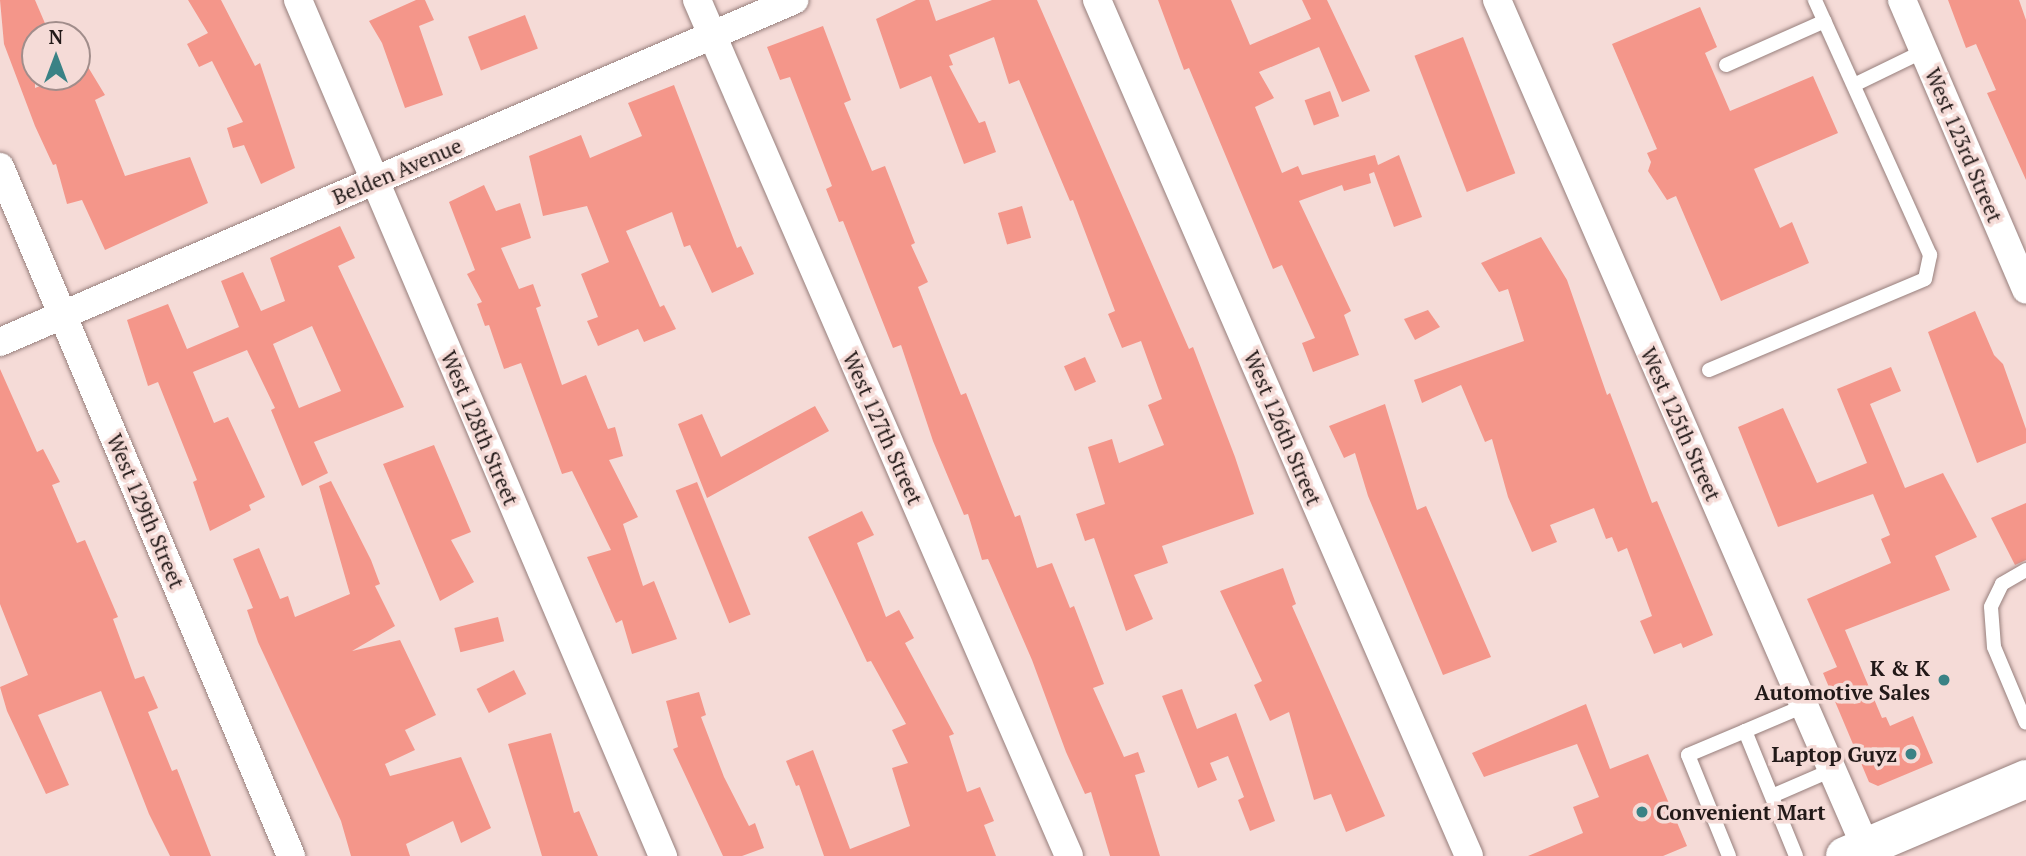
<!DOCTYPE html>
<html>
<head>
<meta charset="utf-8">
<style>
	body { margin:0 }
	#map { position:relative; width:2026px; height:856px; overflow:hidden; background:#f5dbd7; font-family:"PT Serif",serif }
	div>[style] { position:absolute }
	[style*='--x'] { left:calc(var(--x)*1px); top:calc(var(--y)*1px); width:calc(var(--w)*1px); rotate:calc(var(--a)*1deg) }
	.building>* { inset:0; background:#f4968a; transform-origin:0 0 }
	.roads { filter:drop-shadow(0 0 2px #977f7c) drop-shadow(0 0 2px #977f7c) }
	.service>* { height:14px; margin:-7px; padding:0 7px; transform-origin:7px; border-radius:7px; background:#fff }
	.minor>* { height:28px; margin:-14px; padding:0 14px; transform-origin:14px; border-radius:14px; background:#fff }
	.primary>* { height:38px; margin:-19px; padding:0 19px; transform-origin:19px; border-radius:19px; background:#fff }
	.dots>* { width:19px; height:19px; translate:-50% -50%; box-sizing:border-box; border:4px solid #f5dbd7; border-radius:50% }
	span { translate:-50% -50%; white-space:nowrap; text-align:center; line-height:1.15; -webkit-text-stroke:7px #f5dbd7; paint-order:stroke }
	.street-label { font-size:21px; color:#221918 }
	.poi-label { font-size:21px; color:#221918; font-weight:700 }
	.right { translate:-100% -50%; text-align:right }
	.left { translate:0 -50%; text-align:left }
	.north { position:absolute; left:21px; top:21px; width:70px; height:70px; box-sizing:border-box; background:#f5dbd7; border:2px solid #a18d8b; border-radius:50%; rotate:0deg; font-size:19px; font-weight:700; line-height:28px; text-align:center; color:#221918 }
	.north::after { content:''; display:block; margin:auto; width:24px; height:32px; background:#3a8285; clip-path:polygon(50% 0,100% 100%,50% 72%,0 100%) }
</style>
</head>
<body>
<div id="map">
	<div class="building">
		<i style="clip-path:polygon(0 0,35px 0,50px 35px,35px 35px,35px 88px,62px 77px,77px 77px,77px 71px,88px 67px,105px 95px,95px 100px,125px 176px,190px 157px,208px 203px,105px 250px,82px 200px,67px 204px,56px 164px,53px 165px,35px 126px,4px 44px)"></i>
		<i style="clip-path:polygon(188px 0,221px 0,255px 66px,260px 63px,295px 168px,261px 184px,244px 145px,233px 148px,227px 128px,243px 122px,212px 61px,199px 67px,187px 44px,208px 33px)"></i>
		<i style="clip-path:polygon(416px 0,425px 0,434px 20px,419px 26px,443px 95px,405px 108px,382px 43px,369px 21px)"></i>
		<i style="clip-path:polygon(916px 0,929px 0,936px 21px,992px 0,1037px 0,1189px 349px,1193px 347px,1235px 457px,1254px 514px,1162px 546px,1168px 563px,1134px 575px,1153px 619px,1126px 631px,1094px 538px,1085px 541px,1076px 514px,1105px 504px,1088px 447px,1112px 439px,1119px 463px,1164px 445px,1148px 405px,1162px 399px,1141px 341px,1122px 348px,1108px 314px,1115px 311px,1073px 200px,1070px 201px,1019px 80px,1009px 84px,994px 37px,949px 55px,953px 65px,949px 66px,979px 123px,985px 121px,996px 152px,964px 164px,931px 76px,900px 89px,876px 19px)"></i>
		<i style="clip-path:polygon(1158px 0,1231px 0,1250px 45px,1311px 19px,1302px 0,1327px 0,1370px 91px,1342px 102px,1319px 47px,1259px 72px,1274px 98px,1255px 107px,1282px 173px,1298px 166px,1302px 175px,1375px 155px,1378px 165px,1399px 155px,1422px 217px,1394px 227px,1374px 172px,1369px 174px,1371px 183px,1344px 191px,1342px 185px,1299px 201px,1351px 311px,1344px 315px,1359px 355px,1313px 372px,1302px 343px,1315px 338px,1282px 265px,1273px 269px,1189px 68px,1184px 70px)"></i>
		<i style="clip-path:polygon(1948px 0,2019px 0,2026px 20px,2026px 180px,1987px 93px,1996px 90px,1976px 44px,1966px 48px)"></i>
		<i style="clip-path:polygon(1700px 7px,1717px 47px,1705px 53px,1730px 111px,1813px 76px,1838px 133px,1754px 169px,1780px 228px,1792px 222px,1809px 263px,1721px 301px,1676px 196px,1667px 200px,1648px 171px,1651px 162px,1647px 153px,1657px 149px,1612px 44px)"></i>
		<i style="left:525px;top:15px;width:36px;height:61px;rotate:69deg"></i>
		<i style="clip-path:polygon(823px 26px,851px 100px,844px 103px,872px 171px,885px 166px,915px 243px,911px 245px,928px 282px,918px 287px,961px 395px,966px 393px,1015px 517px,1020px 515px,1037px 568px,1052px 563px,1070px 608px,1074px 606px,1104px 684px,1093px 688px,1124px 757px,1138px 752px,1145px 772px,1135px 775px,1160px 856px,1110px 856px,1091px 792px,1085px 794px,1066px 752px,1032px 660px,988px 559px,982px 560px,968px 514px,964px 515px,933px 441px,901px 345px,893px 348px,843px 221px,839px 222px,826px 189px,832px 186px,790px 77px,780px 80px,767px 47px)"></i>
		<i style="left:1463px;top:37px;width:146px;height:52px;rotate:69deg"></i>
		<i style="clip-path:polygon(674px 85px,737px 248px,741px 246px,754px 274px,712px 293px,690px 245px,684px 247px,672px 212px,626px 231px,660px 307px,664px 305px,676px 329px,644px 342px,638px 329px,598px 346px,587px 321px,598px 317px,581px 274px,609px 262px,587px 206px,543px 216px,529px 156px,581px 135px,590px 158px,642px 136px,628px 103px)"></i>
		<i style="left:1330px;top:91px;width:27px;height:27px;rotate:70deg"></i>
		<i style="clip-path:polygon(484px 185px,496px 211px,520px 203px,531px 238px,501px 248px,519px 289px,533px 284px,541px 306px,536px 308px,562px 385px,586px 375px,608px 429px,615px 427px,623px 456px,609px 460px,638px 517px,623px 524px,643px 586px,654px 581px,677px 639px,632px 654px,622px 620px,616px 623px,587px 557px,611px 550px,572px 471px,562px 474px,521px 363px,504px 369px,489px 325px,485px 326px,477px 304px,482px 302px,467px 274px,475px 270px,449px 202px)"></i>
		<i style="left:1022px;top:206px;width:33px;height:25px;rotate:74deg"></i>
		<i style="clip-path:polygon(evenodd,340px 226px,355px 258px,338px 266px,404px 407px,314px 442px,328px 473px,302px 486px,271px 410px,275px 408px,247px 350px,193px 372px,214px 423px,228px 417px,265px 497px,249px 505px,251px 510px,210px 531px,193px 482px,197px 480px,158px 382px,148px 386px,127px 320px,168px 304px,187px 349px,239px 327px,221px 281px,243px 272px,261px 311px,285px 301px,270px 258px,340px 226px,312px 326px,341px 391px,299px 408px,273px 344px,312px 326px)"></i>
		<i style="clip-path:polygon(1541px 237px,1567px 280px,1607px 395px,1610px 393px,1652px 503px,1657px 501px,1713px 635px,1683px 648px,1681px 643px,1654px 654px,1640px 621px,1652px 616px,1627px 548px,1618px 552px,1612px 537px,1606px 539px,1594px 508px,1550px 525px,1557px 542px,1532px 552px,1508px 497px,1492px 439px,1485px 442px,1461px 385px,1422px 403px,1414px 380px,1524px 341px,1508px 289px,1499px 292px,1481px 263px)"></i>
		<i style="clip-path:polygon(1428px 310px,1440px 327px,1415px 340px,1404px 319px)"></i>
		<i style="clip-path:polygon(1975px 311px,1994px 355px,2003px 364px,2026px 429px,2026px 443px,1977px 463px,1928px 332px)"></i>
		<i style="left:1085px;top:357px;width:27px;height:23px;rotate:66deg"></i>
		<i style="clip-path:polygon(1891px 367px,1901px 391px,1870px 404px,1905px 488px,1943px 473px,1977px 537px,1935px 556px,1950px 590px,1845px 630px,1882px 718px,1886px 717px,1890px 726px,1913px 716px,1933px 763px,1878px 786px,1869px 782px,1823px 673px,1837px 667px,1807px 599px,1891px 563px,1881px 539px,1890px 535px,1873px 494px,1778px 527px,1738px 427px,1783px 408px,1817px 483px,1867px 463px,1837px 389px)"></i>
		<i style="clip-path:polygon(0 369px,37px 452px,43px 449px,60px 482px,52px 485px,77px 543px,85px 540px,118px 617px,113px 619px,135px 679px,144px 676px,158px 708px,148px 712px,172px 771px,177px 769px,211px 856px,170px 856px,149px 814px,101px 691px,38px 715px,69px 785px,46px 794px,7px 711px,0 687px,28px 675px,0 604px)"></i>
		<i style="clip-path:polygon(1385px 404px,1417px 510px,1426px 506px,1491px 657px,1443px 675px,1368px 496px,1355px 453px,1344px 458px,1329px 426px)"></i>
		<i style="clip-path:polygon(815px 406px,829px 431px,707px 498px,678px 424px,702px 414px,721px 457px)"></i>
		<i style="clip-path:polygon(434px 445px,471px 532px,451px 540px,474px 582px,440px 601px,383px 464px)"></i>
		<i style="clip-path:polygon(331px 481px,371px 560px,380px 584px,375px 586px,395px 626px,352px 651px,400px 640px,436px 715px,405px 730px,415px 750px,385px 764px,390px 776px,461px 757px,491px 828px,461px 843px,453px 821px,406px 844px,410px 856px,351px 856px,341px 821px,258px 642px,247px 610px,253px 608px,233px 559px,259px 548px,280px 599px,288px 596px,295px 617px,350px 594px,319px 486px)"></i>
		<i style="left:697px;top:482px;width:143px;height:23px;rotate:68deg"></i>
		<i style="clip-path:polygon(2026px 503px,2026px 560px,2015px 565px,1991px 518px)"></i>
		<i style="clip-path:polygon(862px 511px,874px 535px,857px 543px,886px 617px,899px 610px,914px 638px,905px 643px,954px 734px,949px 736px,967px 792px,980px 787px,994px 821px,984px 825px,996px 856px,824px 856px,799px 785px,796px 786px,786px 761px,813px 750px,850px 849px,910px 826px,892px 768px,908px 763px,892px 730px,906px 724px,871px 661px,867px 662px,808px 537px)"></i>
		<i style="clip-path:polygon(1283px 568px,1296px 604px,1292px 606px,1385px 816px,1346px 832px,1331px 794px,1314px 800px,1289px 712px,1270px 721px,1254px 685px,1262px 681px,1220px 591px)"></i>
		<i style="left:498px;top:617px;width:25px;height:45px;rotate:76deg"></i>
		<i style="left:514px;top:670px;width:27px;height:42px;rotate:63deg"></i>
		<i style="clip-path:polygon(1182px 689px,1197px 729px,1236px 713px,1275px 821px,1250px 831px,1238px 800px,1244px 797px,1228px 756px,1210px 763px,1217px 780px,1198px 788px,1162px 696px)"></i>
		<i style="clip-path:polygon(699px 692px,706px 715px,701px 717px,724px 777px,749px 826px,755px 823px,764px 848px,742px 856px,723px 856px,673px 749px,678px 747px,666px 701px)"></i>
		<i style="clip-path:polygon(1586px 704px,1610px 769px,1648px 754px,1687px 846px,1663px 856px,1528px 856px,1583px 833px,1573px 807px,1599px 797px,1577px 744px,1484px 777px,1472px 753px)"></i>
		<i style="clip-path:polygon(551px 733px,574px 813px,579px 811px,598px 856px,542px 856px,508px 744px)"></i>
	</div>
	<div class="roads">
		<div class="service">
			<i style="--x:1726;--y:65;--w:108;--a:-24"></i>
			<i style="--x:1856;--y:84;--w:76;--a:-25.9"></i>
			<i style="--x:1709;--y:370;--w:234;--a:-22.8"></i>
			<i style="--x:1925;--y:279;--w:25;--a:-78"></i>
			<i style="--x:1930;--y:255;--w:280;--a:-114.3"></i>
			<i style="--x:2026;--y:570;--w:28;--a:150"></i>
			<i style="--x:2002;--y:584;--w:25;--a:116"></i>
			<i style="--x:1991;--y:607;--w:40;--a:85.7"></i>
			<i style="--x:1994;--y:647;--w:82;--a:67.2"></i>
			<i style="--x:1772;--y:796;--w:65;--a:-23.4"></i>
			<i style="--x:1729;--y:856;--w:109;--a:-112.1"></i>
			<i style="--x:1688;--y:755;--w:62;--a:-22.8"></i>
			<i style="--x:1796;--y:856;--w:135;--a:-112.2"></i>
			<i style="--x:1745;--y:731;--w:64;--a:-23"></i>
		</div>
		<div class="minor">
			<i style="--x:298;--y:0;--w:931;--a:66.91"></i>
			<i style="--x:697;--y:0;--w:933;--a:66.51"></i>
			<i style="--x:1097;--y:0;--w:933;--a:66.51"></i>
			<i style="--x:1497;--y:0;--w:925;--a:66.48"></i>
			<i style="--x:1902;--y:0;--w:315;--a:66.8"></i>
			<i style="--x:0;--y:167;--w:748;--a:67.1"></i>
			<i style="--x:0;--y:342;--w:865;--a:-23.3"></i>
		</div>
		<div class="primary">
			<i style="--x:1845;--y:856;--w:197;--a:-23"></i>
		</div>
	</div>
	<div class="dots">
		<i style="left:1944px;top:680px;background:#3a8285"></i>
		<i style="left:1911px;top:754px;background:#3a8285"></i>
		<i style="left:1642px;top:812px;background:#3a8285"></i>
	</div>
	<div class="street-label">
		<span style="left:1964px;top:145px;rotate:67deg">West 123rd Street</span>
		<span style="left:397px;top:171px;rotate:-23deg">Belden Avenue</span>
		<span style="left:1681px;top:424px;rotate:66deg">West 125th Street</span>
		<span style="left:480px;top:428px;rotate:67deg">West 128th Street</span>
		<span style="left:883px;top:428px;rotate:66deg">West 127th Street</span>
		<span style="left:1283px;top:428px;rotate:67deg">West 126th Street</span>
		<span style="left:146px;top:511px;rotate:67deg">West 129th Street</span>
	</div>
	<div class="poi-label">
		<span class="right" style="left:1930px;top:680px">K &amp; K<br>Automotive Sales</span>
		<span class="right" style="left:1897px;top:754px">Laptop Guyz</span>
		<span class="left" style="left:1656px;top:812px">Convenient Mart</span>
	</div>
	<div class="north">N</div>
</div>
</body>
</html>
